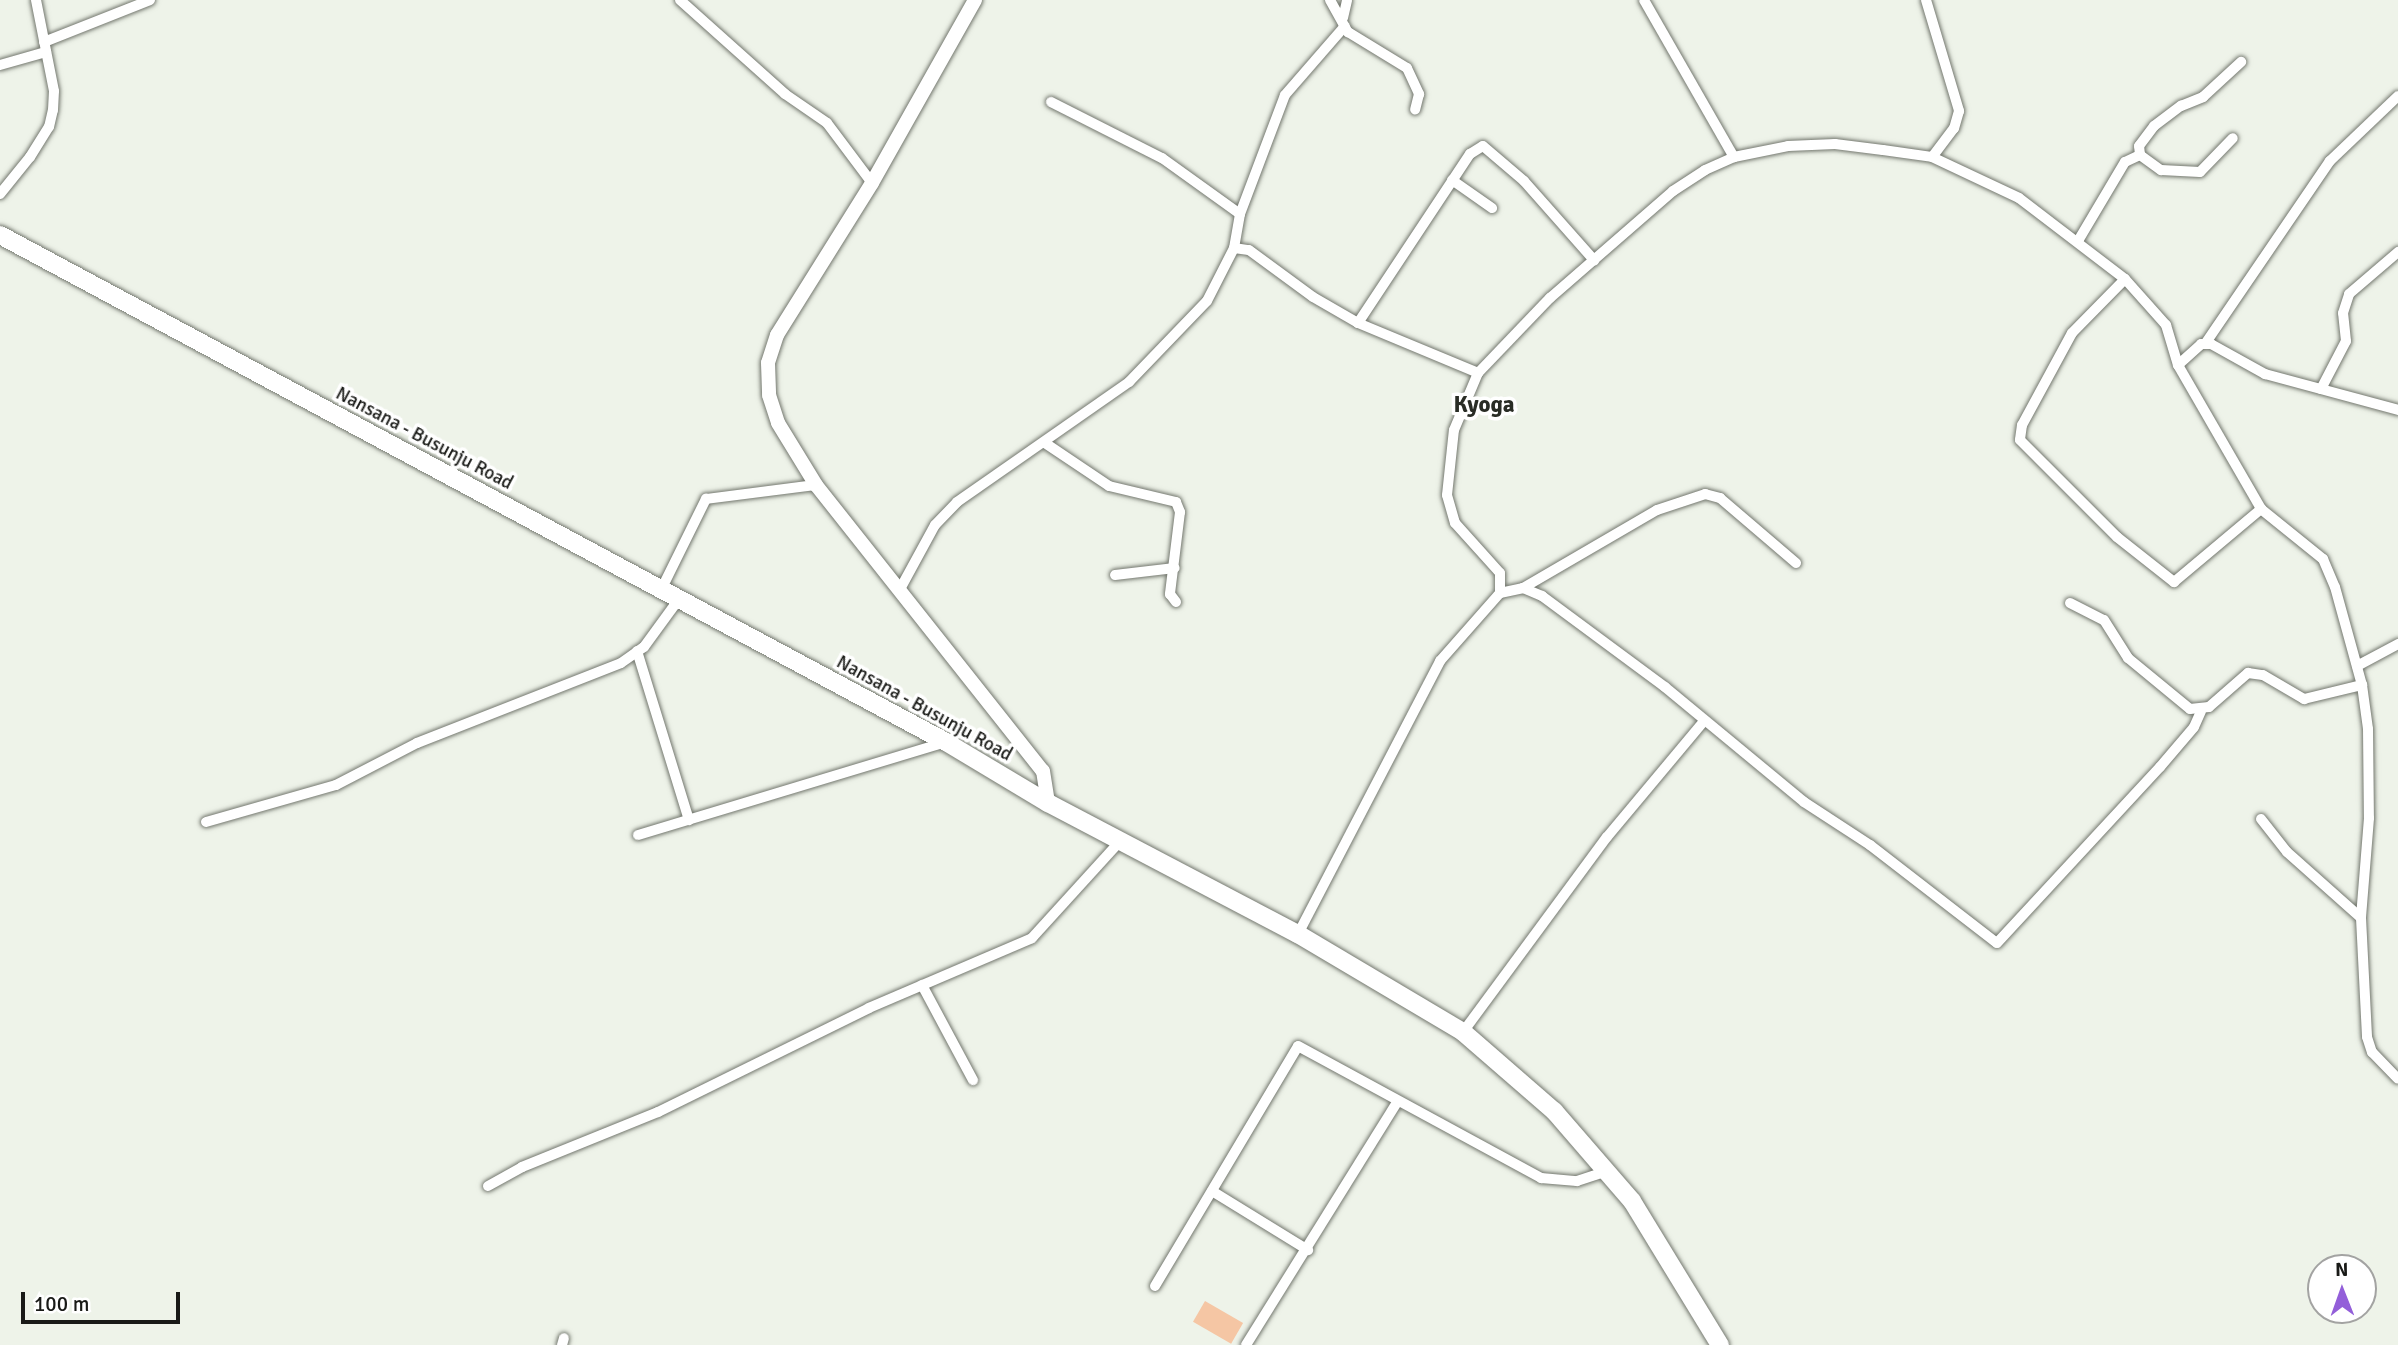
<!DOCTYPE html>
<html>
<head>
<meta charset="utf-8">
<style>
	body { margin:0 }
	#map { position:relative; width:2398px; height:1345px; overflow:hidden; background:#eef3e9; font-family:Signika,sans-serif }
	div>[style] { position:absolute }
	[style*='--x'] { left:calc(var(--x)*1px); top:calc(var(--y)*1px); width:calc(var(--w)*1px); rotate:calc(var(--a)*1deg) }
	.green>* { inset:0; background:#f5c6a4; transform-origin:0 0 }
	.roads { filter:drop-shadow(0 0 2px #73776e) drop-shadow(0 0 2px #73776e) }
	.minor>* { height:10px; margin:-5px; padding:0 5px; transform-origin:5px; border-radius:5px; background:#fff }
	.tertiary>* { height:14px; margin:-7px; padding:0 7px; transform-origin:7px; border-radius:7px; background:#fff }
	.primary>* { height:18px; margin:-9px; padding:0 9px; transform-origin:9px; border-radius:9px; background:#fff }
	span { translate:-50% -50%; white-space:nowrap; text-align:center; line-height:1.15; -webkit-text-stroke:7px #fff; paint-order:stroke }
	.street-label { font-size:19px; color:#191a17 }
	.quarter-label { font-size:23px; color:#292c25; font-weight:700 }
	.north { position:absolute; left:2307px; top:1254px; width:70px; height:70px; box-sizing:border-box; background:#fff; border:2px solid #a3a3a2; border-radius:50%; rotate:359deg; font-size:19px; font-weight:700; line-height:28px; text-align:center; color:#191a17 }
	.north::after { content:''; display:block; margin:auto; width:24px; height:32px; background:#935fd9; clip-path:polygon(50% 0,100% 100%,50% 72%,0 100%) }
	.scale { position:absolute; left:21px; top:1292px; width:159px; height:32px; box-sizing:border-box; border:4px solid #191a17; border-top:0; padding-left:9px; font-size:21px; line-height:24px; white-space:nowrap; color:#191a17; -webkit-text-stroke:5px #fff; paint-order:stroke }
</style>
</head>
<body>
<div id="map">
	<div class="green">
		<i style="left:1205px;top:1301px;width:44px;height:24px;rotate:30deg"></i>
	</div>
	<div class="roads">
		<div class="minor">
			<i style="--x:680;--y:0;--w:141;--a:41.8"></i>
			<i style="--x:785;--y:94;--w:51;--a:34.6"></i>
			<i style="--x:827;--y:123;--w:75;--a:53.1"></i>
			<i style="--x:1330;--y:0;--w:37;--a:61"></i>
			<i style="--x:1348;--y:32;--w:69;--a:31.4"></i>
			<i style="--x:1407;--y:68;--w:29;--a:65"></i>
			<i style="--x:1419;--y:94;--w:16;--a:104"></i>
			<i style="--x:1644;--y:0;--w:181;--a:60.2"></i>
			<i style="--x:1926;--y:0;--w:116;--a:73.4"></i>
			<i style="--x:1959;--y:111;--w:18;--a:106"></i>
			<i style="--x:1954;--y:128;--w:36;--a:127"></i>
			<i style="--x:1343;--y:18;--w:18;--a:-77"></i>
			<i style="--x:44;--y:42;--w:114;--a:-21.6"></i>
			<i style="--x:0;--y:65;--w:48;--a:-15.8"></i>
			<i style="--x:1051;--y:102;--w:124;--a:26.8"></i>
			<i style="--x:1162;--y:158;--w:96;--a:35.7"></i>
			<i style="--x:2140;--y:155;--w:9;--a:-96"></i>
			<i style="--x:2139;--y:146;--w:25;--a:-53"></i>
			<i style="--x:2154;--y:126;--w:34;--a:-37"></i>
			<i style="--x:2181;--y:106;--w:24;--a:-22"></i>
			<i style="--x:2203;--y:97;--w:52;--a:-42.6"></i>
			<i style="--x:1452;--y:180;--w:49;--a:35"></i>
			<i style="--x:0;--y:194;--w:48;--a:-51"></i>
			<i style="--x:30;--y:157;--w:36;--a:-58"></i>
			<i style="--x:49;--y:127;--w:17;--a:-77"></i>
			<i style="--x:53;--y:110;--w:19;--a:-87"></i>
			<i style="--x:54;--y:91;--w:93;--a:-101.2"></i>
			<i style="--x:2078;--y:241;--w:92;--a:-59.3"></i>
			<i style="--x:2125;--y:162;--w:17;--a:-25"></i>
			<i style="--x:2140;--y:155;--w:26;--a:36"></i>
			<i style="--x:2161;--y:170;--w:39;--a:3"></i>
			<i style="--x:2200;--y:172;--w:47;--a:-45.9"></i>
			<i style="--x:1234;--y:248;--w:35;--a:-80"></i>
			<i style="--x:1240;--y:214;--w:127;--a:-69.3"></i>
			<i style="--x:1285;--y:95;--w:91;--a:-49"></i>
			<i style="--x:2125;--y:279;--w:76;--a:134.5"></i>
			<i style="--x:2072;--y:333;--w:105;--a:118.5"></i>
			<i style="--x:2022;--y:425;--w:15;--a:98"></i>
			<i style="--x:2020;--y:440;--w:137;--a:45"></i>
			<i style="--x:2117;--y:537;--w:73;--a:38.3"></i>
			<i style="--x:2174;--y:582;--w:114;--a:-40"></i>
			<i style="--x:1358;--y:323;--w:203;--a:-56.5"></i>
			<i style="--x:1470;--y:154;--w:15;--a:-32"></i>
			<i style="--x:1483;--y:146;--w:54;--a:40.5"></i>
			<i style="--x:1524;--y:181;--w:106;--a:48.5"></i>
			<i style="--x:2205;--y:344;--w:222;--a:-55.7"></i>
			<i style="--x:2330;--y:161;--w:94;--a:-43.7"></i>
			<i style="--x:2178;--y:365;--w:31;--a:-42"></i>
			<i style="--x:2201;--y:344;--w:10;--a:0"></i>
			<i style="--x:2211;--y:344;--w:62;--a:29.1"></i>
			<i style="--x:2265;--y:374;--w:138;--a:15.1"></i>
			<i style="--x:2321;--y:389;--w:54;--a:-62.5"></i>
			<i style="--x:2346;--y:341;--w:28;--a:-96"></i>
			<i style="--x:2343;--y:313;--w:20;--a:-72"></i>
			<i style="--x:2349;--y:294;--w:65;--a:-40.6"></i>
			<i style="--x:1045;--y:443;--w:77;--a:33.9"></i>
			<i style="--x:1109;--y:486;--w:69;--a:13.4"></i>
			<i style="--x:1176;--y:502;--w:11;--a:68"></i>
			<i style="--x:1180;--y:512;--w:83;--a:97"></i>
			<i style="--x:1170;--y:594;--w:10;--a:53"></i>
			<i style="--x:1115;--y:575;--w:60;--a:-6.7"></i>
			<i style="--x:1523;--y:588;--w:155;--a:-30.2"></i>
			<i style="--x:1657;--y:510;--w:51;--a:-18.4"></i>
			<i style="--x:1705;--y:494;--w:16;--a:15"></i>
			<i style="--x:1720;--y:498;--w:100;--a:40.5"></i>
			<i style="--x:661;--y:590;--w:102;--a:-63.7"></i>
			<i style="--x:706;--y:499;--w:111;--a:-7.3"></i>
			<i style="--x:899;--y:591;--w:75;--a:-61.4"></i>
			<i style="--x:935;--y:525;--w:32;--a:-46"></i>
			<i style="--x:957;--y:502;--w:210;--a:-34.9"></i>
			<i style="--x:1129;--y:382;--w:112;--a:-46.1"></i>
			<i style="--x:1207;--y:301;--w:59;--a:-63"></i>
			<i style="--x:1234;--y:248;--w:15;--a:8"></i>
			<i style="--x:1249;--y:250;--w:79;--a:36.3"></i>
			<i style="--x:1313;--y:297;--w:52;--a:30"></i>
			<i style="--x:1358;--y:323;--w:130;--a:22.6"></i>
			<i style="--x:1500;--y:593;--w:24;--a:-12"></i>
			<i style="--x:1523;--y:588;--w:21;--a:23"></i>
			<i style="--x:1542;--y:596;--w:153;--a:36.5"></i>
			<i style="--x:1665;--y:687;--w:180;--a:39.6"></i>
			<i style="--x:1804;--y:802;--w:79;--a:33.1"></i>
			<i style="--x:1870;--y:845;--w:160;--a:37.7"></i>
			<i style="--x:1997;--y:943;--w:240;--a:-47.2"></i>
			<i style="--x:2160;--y:767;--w:52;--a:-49.6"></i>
			<i style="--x:2194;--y:727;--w:17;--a:-66"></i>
			<i style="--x:2070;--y:603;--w:38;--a:27"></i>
			<i style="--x:2104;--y:620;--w:45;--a:57.7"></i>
			<i style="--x:2128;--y:658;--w:80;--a:39.4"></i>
			<i style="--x:2190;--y:709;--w:19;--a:-6"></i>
			<i style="--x:2209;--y:707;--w:52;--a:-41.1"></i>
			<i style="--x:2248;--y:673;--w:15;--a:8"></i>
			<i style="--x:2263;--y:675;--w:48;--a:30.3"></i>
			<i style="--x:2304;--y:699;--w:60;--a:-13.6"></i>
			<i style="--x:637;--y:651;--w:177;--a:72.9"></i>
			<i style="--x:2357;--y:666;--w:47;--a:-28.2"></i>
			<i style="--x:2261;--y:819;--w:42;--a:51.8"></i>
			<i style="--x:2287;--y:852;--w:99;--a:41.7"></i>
			<i style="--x:206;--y:822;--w:135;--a:-15.9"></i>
			<i style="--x:336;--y:785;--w:91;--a:-27.4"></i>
			<i style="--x:417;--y:743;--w:219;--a:-21.4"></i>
			<i style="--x:621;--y:663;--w:28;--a:-35"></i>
			<i style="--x:644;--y:647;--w:59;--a:-53.9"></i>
			<i style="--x:638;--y:835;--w:322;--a:-16.8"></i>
			<i style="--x:1298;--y:934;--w:308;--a:-62.5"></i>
			<i style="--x:1440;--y:661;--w:91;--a:-48.6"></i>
			<i style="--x:1500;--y:593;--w:20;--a:-90"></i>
			<i style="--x:1500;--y:573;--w:67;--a:-132"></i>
			<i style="--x:1455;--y:523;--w:29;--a:-106"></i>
			<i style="--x:1447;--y:495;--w:65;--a:-83.9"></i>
			<i style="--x:1454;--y:430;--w:62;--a:-67.2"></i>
			<i style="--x:1478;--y:373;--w:104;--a:-46.2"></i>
			<i style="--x:1550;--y:298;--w:163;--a:-41"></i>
			<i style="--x:1673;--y:191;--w:38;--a:-33"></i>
			<i style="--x:1705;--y:170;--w:32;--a:-24"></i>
			<i style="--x:1734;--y:157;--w:55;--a:-11.5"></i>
			<i style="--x:1788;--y:146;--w:47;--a:-2.4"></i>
			<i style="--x:1835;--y:144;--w:48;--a:7.1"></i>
			<i style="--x:1883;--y:150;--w:49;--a:8.1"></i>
			<i style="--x:1932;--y:157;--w:96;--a:25.2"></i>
			<i style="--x:2019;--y:198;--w:133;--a:37.4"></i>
			<i style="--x:2125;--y:279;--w:62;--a:48.3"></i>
			<i style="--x:2166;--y:325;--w:42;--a:73.3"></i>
			<i style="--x:2178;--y:365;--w:166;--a:60"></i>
			<i style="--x:2261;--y:509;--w:80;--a:38.9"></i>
			<i style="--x:2323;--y:559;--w:30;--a:67"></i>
			<i style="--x:2335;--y:587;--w:102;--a:74.6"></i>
			<i style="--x:2362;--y:685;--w:44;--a:82.2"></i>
			<i style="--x:2368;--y:729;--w:89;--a:89.4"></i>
			<i style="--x:2369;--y:818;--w:100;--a:94.6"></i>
			<i style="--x:2361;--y:918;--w:119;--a:87.1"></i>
			<i style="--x:2367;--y:1037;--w:16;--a:72"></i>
			<i style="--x:2372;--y:1052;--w:37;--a:46"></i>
			<i style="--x:922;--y:985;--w:108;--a:61.8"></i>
			<i style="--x:1463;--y:1032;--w:242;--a:-53.6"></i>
			<i style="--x:1607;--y:837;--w:150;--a:-50.1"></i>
			<i style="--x:488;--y:1186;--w:39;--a:-29"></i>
			<i style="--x:522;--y:1167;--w:147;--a:-22"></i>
			<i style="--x:658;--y:1112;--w:235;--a:-26.2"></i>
			<i style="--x:869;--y:1008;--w:177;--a:-23.2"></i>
			<i style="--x:1032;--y:938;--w:134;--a:-47.7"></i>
			<i style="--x:1212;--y:1191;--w:113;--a:31.6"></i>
			<i style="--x:1155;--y:1286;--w:279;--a:-59.2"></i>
			<i style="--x:1298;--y:1046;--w:277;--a:28.5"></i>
			<i style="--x:1541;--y:1178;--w:36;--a:5"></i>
			<i style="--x:1577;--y:1181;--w:32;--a:-18"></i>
			<i style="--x:562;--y:1345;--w:7;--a:-74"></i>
			<i style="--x:1246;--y:1345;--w:286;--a:-58.1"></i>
		</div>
		<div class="tertiary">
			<i style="--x:975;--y:0;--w:210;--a:119.4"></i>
			<i style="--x:872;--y:183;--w:179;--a:122"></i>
			<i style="--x:777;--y:335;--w:29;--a:108"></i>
			<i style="--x:768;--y:363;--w:32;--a:88"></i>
			<i style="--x:769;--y:395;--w:29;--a:72"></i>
			<i style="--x:778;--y:423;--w:73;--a:58.5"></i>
			<i style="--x:816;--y:485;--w:365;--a:51.6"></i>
			<i style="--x:1043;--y:771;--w:32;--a:81"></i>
		</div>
		<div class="primary">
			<i style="--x:0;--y:235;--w:1073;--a:28.19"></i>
			<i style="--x:946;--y:742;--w:119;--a:30.9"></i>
			<i style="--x:1048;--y:803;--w:282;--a:27.7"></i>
			<i style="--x:1298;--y:934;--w:192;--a:30.7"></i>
			<i style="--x:1463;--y:1032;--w:121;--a:41"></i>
			<i style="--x:1554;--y:1111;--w:119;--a:49.1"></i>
			<i style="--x:1632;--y:1201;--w:169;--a:58.6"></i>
		</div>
	</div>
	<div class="street-label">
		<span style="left:424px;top:439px;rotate:28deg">Nansana - Busunju Road</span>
		<span style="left:924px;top:709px;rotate:29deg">Nansana - Busunju Road</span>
	</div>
	<div class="quarter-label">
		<span style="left:1484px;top:405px">Kyoga</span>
	</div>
	<div class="north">N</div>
	<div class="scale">100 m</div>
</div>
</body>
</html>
